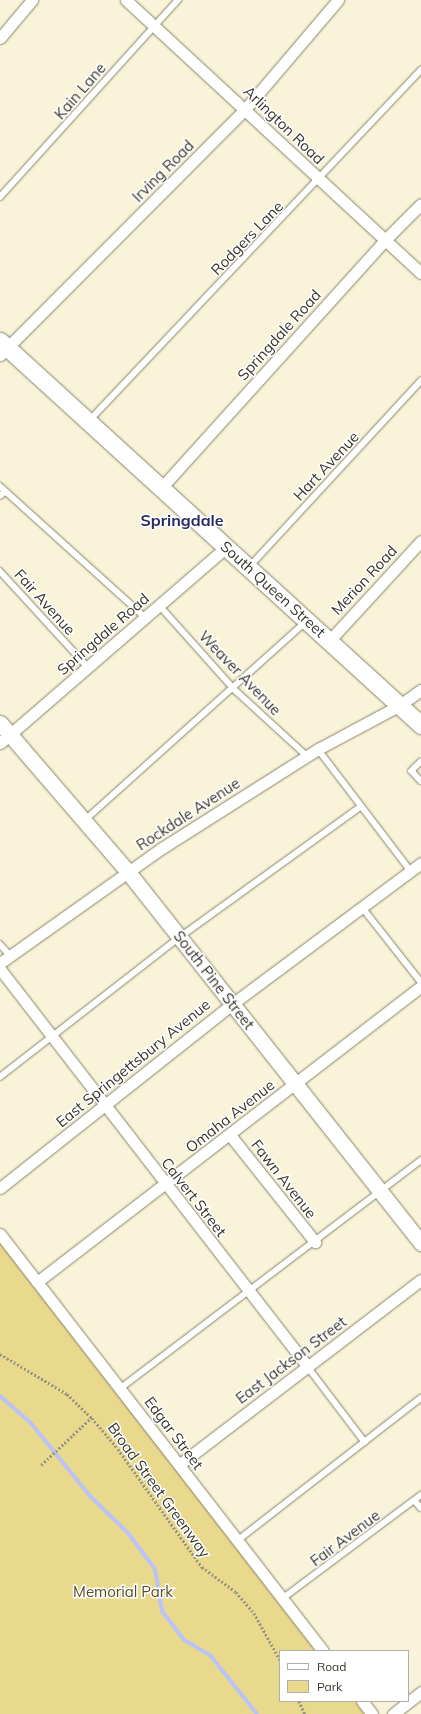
<!DOCTYPE html>
<html>
<head>
<meta charset="utf-8">
<style>
	body { margin:0 }
	#map { position:relative; width:421px; height:1714px; overflow:hidden; background:#f9f4d9; font-family:Mulish,sans-serif }
	div>[style] { position:absolute }
	[style*='--x'] { left:calc(var(--x)*1px); top:calc(var(--y)*1px); width:calc(var(--w)*1px); rotate:calc(var(--a)*1deg) }
	.green>* { inset:0; background:#e9d98d }
	.stream>* { height:4px; margin:-2px; padding:0 2px; transform-origin:2px; border-radius:2px; background:#b9c3f5 }
	.path>* { height:2.5px; margin-top:-1.25px; transform-origin:0; background:repeating-linear-gradient(90deg,#999683 0 2px,transparent 0 4px) }
	.roads { filter:drop-shadow(0 0 1px #88846b) drop-shadow(0 0 1px #88846b) }
	.lane>* { height:5.5px; margin:-2.75px; padding:0 2.75px; transform-origin:2.75px; border-radius:2.75px; background:#fff }
	.street>* { height:11px; margin:-5.5px; padding:0 5.5px; transform-origin:5.5px; border-radius:5.5px; background:#fff }
	.secondary>* { height:15px; margin:-7.5px; padding:0 7.5px; transform-origin:7.5px; border-radius:7.5px; background:#fff }
	.primary>* { height:17px; margin:-8.5px; padding:0 8.5px; transform-origin:8.5px; border-radius:8.5px; background:#fff }
	span { translate:-50% -50%; white-space:nowrap; text-align:center; line-height:1.15; -webkit-text-stroke:3px #fff; paint-order:stroke }
	.street-label { font-size:15px; color:#37352a }
	.park-label { font-size:15px; color:#564e25 }
	.neighbourhood-label { font-size:16px; color:#272b65; font-weight:700 }
	.legend { position:absolute; left:279px; top:1650px; width:130px; height:52px; box-sizing:border-box; background:#fff; border:1px solid #afaeaa; margin:0; padding:5px 7px; list-style:none; font-size:12px; color:#37352a }
	.legend li { display:flex; align-items:center; gap:8px; height:20px }
	.legend b { width:20px; border:1px solid #afaeaa }
</style>
</head>
<body>
<div id="map">
	<div class="green">
		<i style="clip-path:polygon(0 1234px,323px 1651px,280px 1651px,280px 1701px,362px 1701px,372px 1714px,0 1714px)"></i>
	</div>
	<div class="stream">
		<i style="--x:0;--y:1396;--w:40;--a:41"></i>
		<i style="--x:30;--y:1422;--w:95;--a:51"></i>
		<i style="--x:90;--y:1496;--w:53;--a:44.2"></i>
		<i style="--x:128;--y:1533;--w:45;--a:53.1"></i>
		<i style="--x:155;--y:1569;--w:43;--a:80.5"></i>
		<i style="--x:162;--y:1611;--w:36;--a:53"></i>
		<i style="--x:184;--y:1640;--w:30;--a:30"></i>
		<i style="--x:210;--y:1655;--w:75;--a:51.5"></i>
	</div>
	<div class="path">
		<i style="--x:0;--y:1354;--w:78;--a:30.8"></i>
		<i style="--x:67;--y:1394;--w:35;--a:44"></i>
		<i style="--x:92;--y:1418;--w:40;--a:50"></i>
		<i style="--x:118;--y:1449;--w:145;--a:54.6"></i>
		<i style="--x:202;--y:1567;--w:42;--a:36.3"></i>
		<i style="--x:236;--y:1592;--w:28;--a:49"></i>
		<i style="--x:254;--y:1613;--w:54;--a:61"></i>
		<i style="--x:41;--y:1465;--w:69;--a:-43.2"></i>
		<i style="--x:299;--y:1701;--w:14;--a:65"></i>
	</div>
	<div class="roads">
		<div class="lane">
			<i style="--x:0;--y:197;--w:266;--a:-47.9"></i>
			<i style="--x:90;--y:420;--w:482;--a:-46.6"></i>
			<i style="--x:0;--y:486;--w:195;--a:42.1"></i>
			<i style="--x:0;--y:496;--w:6;--a:-39"></i>
			<i style="--x:250;--y:566;--w:252;--a:-47.3"></i>
			<i style="--x:0;--y:571;--w:130;--a:47.5"></i>
			<i style="--x:159;--y:605;--w:113;--a:48.2"></i>
			<i style="--x:234;--y:689;--w:99;--a:42.5"></i>
			<i style="--x:318;--y:749;--w:153;--a:52.7"></i>
			<i style="--x:421;--y:762;--w:13;--a:135"></i>
			<i style="--x:412;--y:771;--w:13;--a:48"></i>
			<i style="--x:85;--y:820;--w:297;--a:-41.9"></i>
			<i style="--x:362;--y:907;--w:95;--a:51.8"></i>
			<i style="--x:0;--y:944;--w:15;--a:48"></i>
			<i style="--x:0;--y:1077;--w:228;--a:-37.9"></i>
			<i style="--x:180;--y:937;--w:222;--a:-35.8"></i>
			<i style="--x:308;--y:1367;--w:94;--a:52.8"></i>
			<i style="--x:121;--y:1388;--w:377;--a:-37.2"></i>
			<i style="--x:415;--y:1501;--w:9;--a:49"></i>
			<i style="--x:237;--y:1541;--w:233;--a:-37.9"></i>
			<i style="--x:282;--y:1599;--w:174;--a:-36.8"></i>
		</div>
		<div class="street">
			<i style="--x:126;--y:0;--w:402;--a:42.8"></i>
			<i style="--x:0;--y:38;--w:50;--a:-49.9"></i>
			<i style="--x:0;--y:355;--w:349;--a:-45.1"></i>
			<i style="--x:246;--y:108;--w:142;--a:-49.6"></i>
			<i style="--x:162;--y:487;--w:331;--a:-47.9"></i>
			<i style="--x:384;--y:241;--w:52;--a:-45"></i>
			<i style="--x:329;--y:641;--w:136;--a:-47.4"></i>
			<i style="--x:0;--y:743;--w:299;--a:-40.9"></i>
			<i style="--x:0;--y:963;--w:199;--a:-35.4"></i>
			<i style="--x:162;--y:848;--w:185;--a:-32.4"></i>
			<i style="--x:318;--y:749;--w:93;--a:-28.2"></i>
			<i style="--x:400;--y:705;--w:26;--a:-36"></i>
			<i style="--x:0;--y:969;--w:503;--a:52.26"></i>
			<i style="--x:230;--y:1135;--w:137;--a:51.5"></i>
			<i style="--x:0;--y:1188;--w:296;--a:-38.4"></i>
			<i style="--x:232;--y:1004;--w:236;--a:-36.7"></i>
			<i style="--x:0;--y:1234;--w:527;--a:52.24"></i>
			<i style="--x:37;--y:1282;--w:485;--a:-37.6"></i>
			<i style="--x:180;--y:1464;--w:303;--a:-37.4"></i>
			<i style="--x:362;--y:1701;--w:16;--a:52"></i>
			<i style="--x:393;--y:1714;--w:36;--a:-38"></i>
		</div>
		<div class="secondary">
			<i style="--x:0;--y:723;--w:196;--a:49.3"></i>
			<i style="--x:128;--y:872;--w:473;--a:51.7"></i>
		</div>
		<div class="primary">
			<i style="--x:0;--y:341;--w:570;--a:42.37"></i>
		</div>
	</div>
	<div class="street-label">
		<span style="left:80px;top:91px;rotate:-49deg">Kain Lane</span>
		<span style="left:284px;top:125px;rotate:44deg">Arlington Road</span>
		<span style="left:163px;top:171px;rotate:-45deg">Irving Road</span>
		<span style="left:247px;top:238px;rotate:-46deg">Rodgers Lane</span>
		<span style="left:279px;top:335px;rotate:-48deg">Springdale Road</span>
		<span style="left:326px;top:466px;rotate:-47deg">Hart Avenue</span>
		<span style="left:364px;top:580px;rotate:-47deg">Merion Road</span>
		<span style="left:273px;top:589px;rotate:42deg">South Queen Street</span>
		<span style="left:45px;top:602px;rotate:48deg">Fair Avenue</span>
		<span style="left:103px;top:634px;rotate:-41deg">Springdale Road</span>
		<span style="left:240px;top:673px;rotate:46deg">Weaver Avenue</span>
		<span style="left:188px;top:814px;rotate:-33deg">Rockdale Avenue</span>
		<span style="left:214px;top:980px;rotate:52deg">South Pine Street</span>
		<span style="left:133px;top:1063px;rotate:-39deg">East Springettsbury Avenue</span>
		<span style="left:230px;top:1116px;rotate:-38deg">Omaha Avenue</span>
		<span style="left:284px;top:1179px;rotate:52deg">Fawn Avenue</span>
		<span style="left:194px;top:1197px;rotate:52deg">Calvert Street</span>
		<span style="left:291px;top:1360px;rotate:-37deg">East Jackson Street</span>
		<span style="left:174px;top:1433px;rotate:53deg">Edgar Street</span>
		<span style="left:159px;top:1490px;rotate:54deg">Broad Street Greenway</span>
		<span style="left:345px;top:1538px;rotate:-37deg">Fair Avenue</span>
	</div>
	<div class="park-label">
		<span style="left:123px;top:1592px">Memorial Park</span>
	</div>
	<div class="neighbourhood-label">
		<span style="left:182px;top:520px">Springdale</span>
	</div>
	<ul class="legend">
	<li><b style="height:5px;background:#fff"></b>Road</li>
	<li><b style="height:11px;background:#e9d98d"></b>Park</li>
	</ul>
</div>
</body>
</html>
